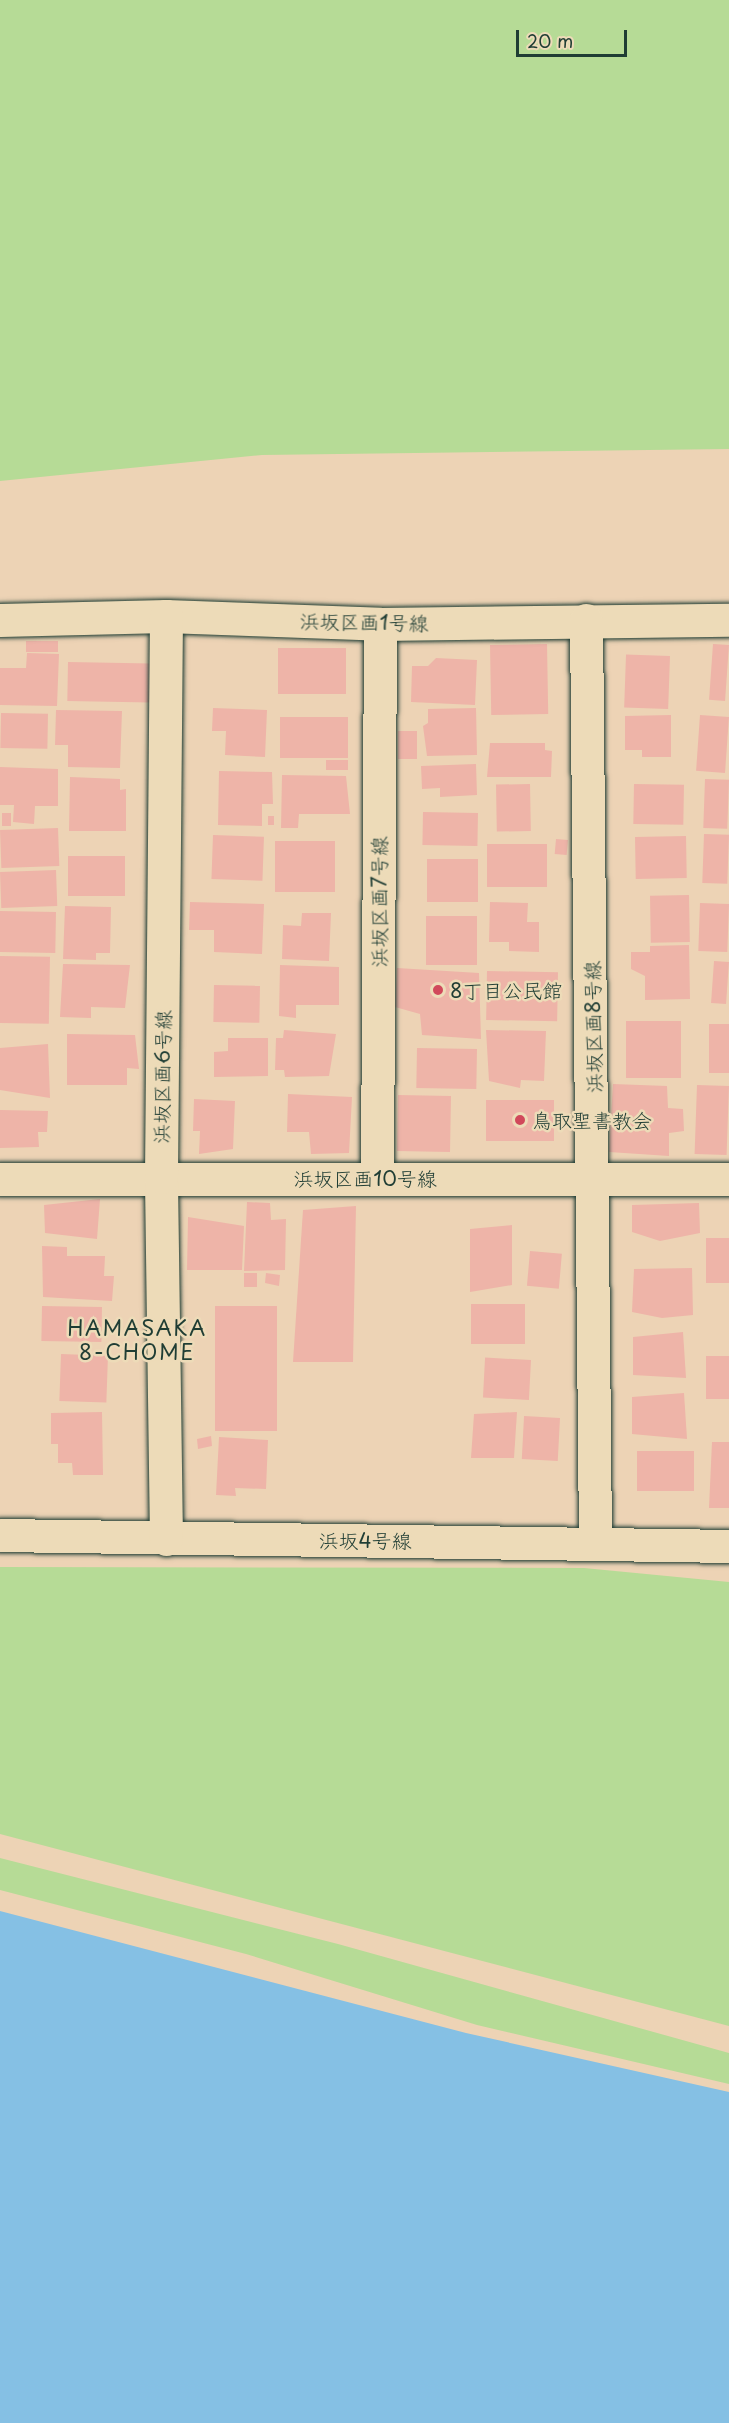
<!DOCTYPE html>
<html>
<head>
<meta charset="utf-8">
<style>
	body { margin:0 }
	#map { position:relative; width:729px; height:2423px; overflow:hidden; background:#edd3b5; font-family:"Playpen Sans","Klee One",sans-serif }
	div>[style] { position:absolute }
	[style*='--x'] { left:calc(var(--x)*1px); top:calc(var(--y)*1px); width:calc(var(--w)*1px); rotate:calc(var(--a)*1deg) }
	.green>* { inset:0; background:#b6db96 }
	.water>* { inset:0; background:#85c0e4 }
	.building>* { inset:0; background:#eeb4a8; transform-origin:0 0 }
	.roads { filter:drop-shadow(0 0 2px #1f3d34) drop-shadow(0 0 2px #1f3d34) }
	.street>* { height:33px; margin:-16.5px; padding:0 16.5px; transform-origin:16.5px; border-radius:16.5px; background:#eddbb8 }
	.dots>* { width:16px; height:16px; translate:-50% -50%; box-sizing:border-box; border:3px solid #eddbb8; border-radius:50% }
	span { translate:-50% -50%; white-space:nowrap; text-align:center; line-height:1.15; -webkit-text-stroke:5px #eddbb8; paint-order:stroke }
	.street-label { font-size:20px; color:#1f3d34 }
	.poi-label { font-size:20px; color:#1f3d34 }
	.left { translate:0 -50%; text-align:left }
	.neighbourhood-label { font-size:21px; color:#1f3d34; letter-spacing:1.5px }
	.scale { position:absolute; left:516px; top:30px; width:111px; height:27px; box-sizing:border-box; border:3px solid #1f3d34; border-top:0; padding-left:8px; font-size:18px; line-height:21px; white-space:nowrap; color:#1f3d34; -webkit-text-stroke:4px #eddbb8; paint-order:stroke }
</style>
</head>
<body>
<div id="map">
	<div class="green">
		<i style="clip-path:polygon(0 0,729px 0,729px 449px,262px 455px,0 481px)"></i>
		<i style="clip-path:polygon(0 1567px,584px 1568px,729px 1582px,729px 2026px,0 1834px)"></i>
		<i style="clip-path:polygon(0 1858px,338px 1944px,729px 2053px,729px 2084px,477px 2025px,246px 1954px,0 1890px)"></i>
	</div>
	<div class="water">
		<i style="clip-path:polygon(0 1911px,466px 2033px,729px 2092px,729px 2423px,0 2423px)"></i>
	</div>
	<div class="building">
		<i style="left:26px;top:641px;width:32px;height:11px"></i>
		<i style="left:547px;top:644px;width:70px;height:57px;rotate:89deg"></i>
		<i style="left:713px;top:644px;width:16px;height:56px;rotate:4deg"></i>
		<i style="left:278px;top:648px;width:68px;height:46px"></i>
		<i style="clip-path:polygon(27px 653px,59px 654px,57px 706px,0 705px,0 668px,26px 668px)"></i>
		<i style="left:670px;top:656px;width:53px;height:44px;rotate:92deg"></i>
		<i style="clip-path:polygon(436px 658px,477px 660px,475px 705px,411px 702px,412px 666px,428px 666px)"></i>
		<i style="left:68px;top:662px;width:83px;height:39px;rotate:1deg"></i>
		<i style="clip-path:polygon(213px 708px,267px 710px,265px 757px,225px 755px,226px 731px,212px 731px)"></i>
		<i style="clip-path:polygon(476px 708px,477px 755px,427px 756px,423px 726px,428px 723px,428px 709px)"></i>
		<i style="clip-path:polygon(56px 710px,122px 711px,120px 768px,68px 767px,68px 745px,55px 745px)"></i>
		<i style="left:1px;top:713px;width:47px;height:35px;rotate:1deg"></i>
		<i style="clip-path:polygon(671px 715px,671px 757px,642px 757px,642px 750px,625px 750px,625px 716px)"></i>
		<i style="left:700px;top:715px;width:29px;height:56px;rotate:4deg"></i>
		<i style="left:280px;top:717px;width:68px;height:41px"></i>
		<i style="left:398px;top:731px;width:19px;height:28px"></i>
		<i style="clip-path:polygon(490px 743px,545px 743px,545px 750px,552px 751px,551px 777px,487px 777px)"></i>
		<i style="left:326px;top:760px;width:22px;height:10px"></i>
		<i style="clip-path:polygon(476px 764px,477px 795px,440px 797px,440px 788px,422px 789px,421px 766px)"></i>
		<i style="clip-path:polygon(0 767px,58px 769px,58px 806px,35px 806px,34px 824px,13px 822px,14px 805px,0 805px)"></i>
		<i style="clip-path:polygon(219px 771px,272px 772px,273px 804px,262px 804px,262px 826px,218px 825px)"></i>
		<i style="clip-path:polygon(282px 775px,346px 776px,350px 814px,299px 814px,298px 828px,281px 828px)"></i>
		<i style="clip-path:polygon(70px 777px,120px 779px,120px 790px,126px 789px,126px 831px,69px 831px)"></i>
		<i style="left:705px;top:779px;width:24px;height:49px;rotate:2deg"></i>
		<i style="left:530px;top:784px;width:47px;height:34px;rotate:89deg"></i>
		<i style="left:634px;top:784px;width:50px;height:40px;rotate:1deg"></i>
		<i style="left:423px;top:812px;width:55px;height:33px;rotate:1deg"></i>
		<i style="left:2px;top:813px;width:9px;height:13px"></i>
		<i style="left:268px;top:816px;width:6px;height:9px"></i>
		<i style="left:58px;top:828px;width:38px;height:58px;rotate:88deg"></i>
		<i style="left:704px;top:834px;width:25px;height:49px;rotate:2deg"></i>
		<i style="left:213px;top:835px;width:51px;height:44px;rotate:2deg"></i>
		<i style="left:686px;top:836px;width:42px;height:51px;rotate:89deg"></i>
		<i style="left:556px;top:839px;width:12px;height:15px;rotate:5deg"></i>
		<i style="left:335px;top:841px;width:51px;height:60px;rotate:90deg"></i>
		<i style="left:547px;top:844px;width:43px;height:60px;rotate:90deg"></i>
		<i style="left:68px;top:856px;width:57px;height:40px"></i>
		<i style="left:478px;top:859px;width:43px;height:51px;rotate:90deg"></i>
		<i style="left:56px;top:870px;width:36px;height:56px;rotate:88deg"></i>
		<i style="left:689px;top:895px;width:47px;height:39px;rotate:89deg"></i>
		<i style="clip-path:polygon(190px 902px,264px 904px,262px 954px,214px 952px,214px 930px,189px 930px)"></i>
		<i style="clip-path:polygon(490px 902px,528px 903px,527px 922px,539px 922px,539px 952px,509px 951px,509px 942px,489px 942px)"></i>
		<i style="left:700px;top:903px;width:29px;height:48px;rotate:2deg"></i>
		<i style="clip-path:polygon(65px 906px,111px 907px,110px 953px,96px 953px,96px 960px,63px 959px)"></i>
		<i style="left:0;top:911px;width:56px;height:41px;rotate:1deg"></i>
		<i style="clip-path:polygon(302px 913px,331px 913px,329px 961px,282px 959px,283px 925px,301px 926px)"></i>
		<i style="left:426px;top:916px;width:51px;height:49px"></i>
		<i style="clip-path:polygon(689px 945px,690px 999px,645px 1000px,645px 976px,631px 969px,631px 952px,650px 952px,650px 946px)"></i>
		<i style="left:0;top:956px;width:50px;height:67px;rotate:1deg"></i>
		<i style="left:714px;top:961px;width:15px;height:42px;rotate:4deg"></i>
		<i style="clip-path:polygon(63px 964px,130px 965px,125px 1008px,91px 1007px,91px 1018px,60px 1017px)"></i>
		<i style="clip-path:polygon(280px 965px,339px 967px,339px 1005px,296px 1005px,296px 1018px,279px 1016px)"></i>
		<i style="clip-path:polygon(397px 968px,479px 973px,481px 1039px,422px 1035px,420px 1014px,395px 1007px)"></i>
		<i style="left:487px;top:971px;width:71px;height:49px;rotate:1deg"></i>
		<i style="left:214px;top:985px;width:46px;height:37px;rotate:1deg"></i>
		<i style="left:626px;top:1021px;width:55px;height:57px"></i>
		<i style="left:709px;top:1024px;width:20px;height:49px"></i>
		<i style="clip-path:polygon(284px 1030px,336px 1034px,329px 1076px,285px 1077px,284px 1070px,275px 1070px,276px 1038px,283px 1038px)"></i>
		<i style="clip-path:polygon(486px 1030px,546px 1031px,544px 1081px,521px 1080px,520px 1088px,489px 1081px)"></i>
		<i style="clip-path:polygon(67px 1034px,135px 1035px,139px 1069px,127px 1068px,127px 1085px,67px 1085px)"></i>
		<i style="clip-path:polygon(228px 1038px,268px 1038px,268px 1076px,214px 1077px,214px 1052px,228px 1051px)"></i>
		<i style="clip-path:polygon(48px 1044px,50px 1098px,0 1090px,0 1048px)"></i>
		<i style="left:417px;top:1048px;width:60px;height:40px;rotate:1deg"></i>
		<i style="clip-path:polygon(613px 1084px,667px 1086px,668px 1108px,683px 1109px,684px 1131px,669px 1133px,669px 1156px,609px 1152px)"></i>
		<i style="left:697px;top:1085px;width:32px;height:69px;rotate:2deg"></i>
		<i style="clip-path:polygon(288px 1094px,352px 1097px,349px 1153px,311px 1154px,309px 1132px,287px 1132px)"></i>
		<i style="left:398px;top:1095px;width:53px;height:56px;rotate:1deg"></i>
		<i style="clip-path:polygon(194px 1099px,235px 1101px,233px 1149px,199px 1154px,200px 1131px,193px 1131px)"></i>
		<i style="left:486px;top:1100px;width:68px;height:41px"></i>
		<i style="clip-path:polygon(0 1110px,48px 1111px,47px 1132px,38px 1132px,39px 1147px,0 1148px)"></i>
		<i style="clip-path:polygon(100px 1199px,97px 1239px,45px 1233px,44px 1205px)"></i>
		<i style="clip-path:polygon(247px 1202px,270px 1203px,271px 1220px,286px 1219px,285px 1270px,244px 1271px)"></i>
		<i style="clip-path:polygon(699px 1203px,700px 1233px,660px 1241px,632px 1232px,632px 1205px)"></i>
		<i style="clip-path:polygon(356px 1206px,353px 1362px,293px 1362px,303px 1210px)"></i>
		<i style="clip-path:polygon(188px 1217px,244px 1226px,242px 1270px,187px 1270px)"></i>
		<i style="clip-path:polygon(512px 1225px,512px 1285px,470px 1292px,470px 1229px)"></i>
		<i style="left:706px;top:1238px;width:23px;height:45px"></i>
		<i style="clip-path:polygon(42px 1246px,67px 1247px,67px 1256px,105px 1256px,104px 1276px,114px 1276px,112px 1301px,43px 1297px)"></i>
		<i style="left:530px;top:1251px;width:32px;height:35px;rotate:5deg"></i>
		<i style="clip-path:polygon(692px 1268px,693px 1315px,662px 1318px,632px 1312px,634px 1269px)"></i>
		<i style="left:244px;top:1273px;width:13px;height:14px"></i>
		<i style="clip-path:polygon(266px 1273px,280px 1275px,279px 1286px,265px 1283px)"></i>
		<i style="left:525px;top:1304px;width:40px;height:54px;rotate:90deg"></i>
		<i style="left:42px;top:1306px;width:60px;height:35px;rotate:1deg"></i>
		<i style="left:215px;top:1306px;width:62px;height:125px"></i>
		<i style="clip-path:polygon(683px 1332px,686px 1378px,633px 1375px,633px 1337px)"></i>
		<i style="left:61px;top:1354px;width:47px;height:47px;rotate:2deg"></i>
		<i style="left:706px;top:1356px;width:23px;height:43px"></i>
		<i style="left:531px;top:1360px;width:40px;height:46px;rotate:93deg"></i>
		<i style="clip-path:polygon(684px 1393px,687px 1439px,632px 1434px,632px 1397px)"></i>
		<i style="clip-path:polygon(102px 1412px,103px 1475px,73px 1475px,72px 1463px,58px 1463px,58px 1444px,51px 1444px,51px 1413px)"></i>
		<i style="clip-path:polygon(517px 1412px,514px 1458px,471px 1458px,474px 1414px)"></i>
		<i style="left:560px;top:1418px;width:43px;height:36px;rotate:93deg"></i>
		<i style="clip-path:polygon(211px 1436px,212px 1446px,198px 1449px,197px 1439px)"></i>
		<i style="clip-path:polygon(219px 1437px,268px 1440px,266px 1489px,235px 1488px,236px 1496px,216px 1495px)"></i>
		<i style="clip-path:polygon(712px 1442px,729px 1442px,729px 1508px,709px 1508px)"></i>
		<i style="left:694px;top:1451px;width:40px;height:57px;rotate:90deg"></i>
	</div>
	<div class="roads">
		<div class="street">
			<i style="--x:0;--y:620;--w:166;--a:-1.4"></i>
			<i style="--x:166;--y:616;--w:214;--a:2.1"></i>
			<i style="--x:380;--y:624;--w:349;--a:-0.7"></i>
			<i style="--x:586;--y:620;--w:921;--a:89.44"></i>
			<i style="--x:0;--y:1179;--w:729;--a:0"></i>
			<i style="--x:377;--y:1179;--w:555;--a:-89.69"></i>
			<i style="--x:0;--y:1535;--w:729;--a:0.86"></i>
			<i style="--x:166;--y:1539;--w:362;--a:-90.8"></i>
			<i style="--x:161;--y:1177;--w:561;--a:-89.49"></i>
		</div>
	</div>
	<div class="dots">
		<i style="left:438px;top:990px;background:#d1495b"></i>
		<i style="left:520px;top:1120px;background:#d1495b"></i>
	</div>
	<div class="street-label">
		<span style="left:364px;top:622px;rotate:1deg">浜坂区画1号線</span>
		<span style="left:379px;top:902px;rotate:-90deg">浜坂区画7号線</span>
		<span style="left:593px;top:1027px;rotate:-91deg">浜坂区画8号線</span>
		<span style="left:162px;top:1077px;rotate:-89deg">浜坂区画6号線</span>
		<span style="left:365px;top:1178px">浜坂区画10号線</span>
		<span style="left:365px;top:1540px">浜坂4号線</span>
	</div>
	<div class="poi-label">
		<span class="left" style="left:450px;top:990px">8丁目公民館</span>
		<span class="left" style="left:532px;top:1120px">鳥取聖書教会</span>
	</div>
	<div class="neighbourhood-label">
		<span style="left:137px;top:1339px">HAMASAKA<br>8-CHOME</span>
	</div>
	<div class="scale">20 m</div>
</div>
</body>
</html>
